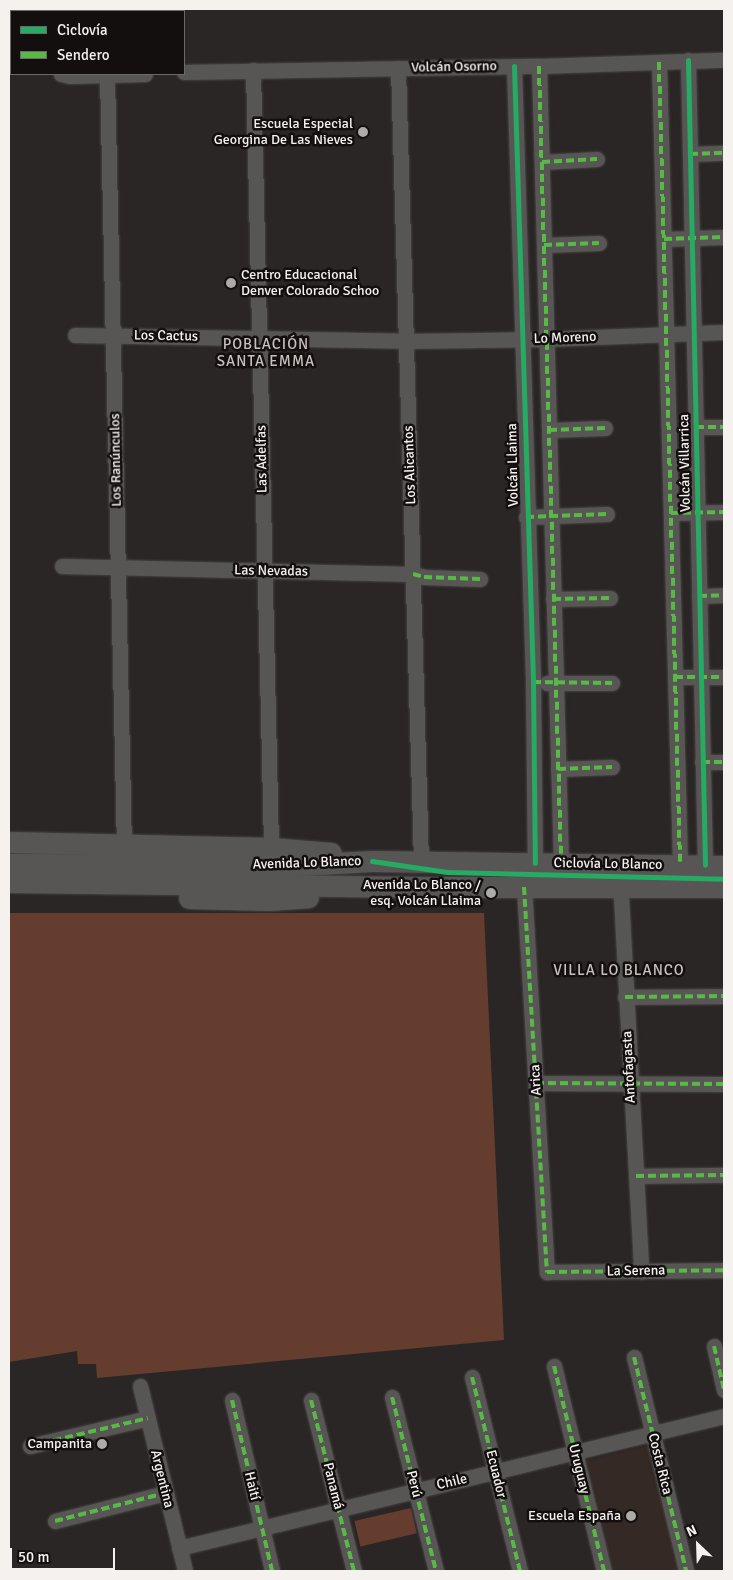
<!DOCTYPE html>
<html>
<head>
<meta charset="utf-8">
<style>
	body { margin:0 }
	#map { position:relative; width:733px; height:1580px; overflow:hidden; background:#2a2625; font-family:Signika,sans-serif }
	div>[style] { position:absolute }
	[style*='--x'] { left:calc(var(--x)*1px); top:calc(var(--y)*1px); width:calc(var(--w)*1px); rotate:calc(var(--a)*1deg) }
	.built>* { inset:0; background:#342924 }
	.green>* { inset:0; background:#643d2f; transform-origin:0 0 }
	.roads { filter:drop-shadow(0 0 1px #474444) drop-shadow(0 0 1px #474444) }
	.minor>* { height:15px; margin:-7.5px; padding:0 7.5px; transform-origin:7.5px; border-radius:7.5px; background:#585655 }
	.secondary>* { height:21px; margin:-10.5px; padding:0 10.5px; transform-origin:10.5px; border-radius:10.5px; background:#585655 }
	.quiet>* { height:4px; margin-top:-2px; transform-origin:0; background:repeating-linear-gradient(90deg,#58b947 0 8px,transparent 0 12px) }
	.cycleway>* { height:5px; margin:-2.5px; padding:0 2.5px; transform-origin:2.5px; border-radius:2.5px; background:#26ab63 }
	.dots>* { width:14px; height:14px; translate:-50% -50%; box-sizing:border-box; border:2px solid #120f0e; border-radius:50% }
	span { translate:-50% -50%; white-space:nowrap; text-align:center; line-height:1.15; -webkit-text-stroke:5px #120f0e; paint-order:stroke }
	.street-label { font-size:14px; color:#f5f1ef }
	.poi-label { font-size:14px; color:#f5f1ef }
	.right { translate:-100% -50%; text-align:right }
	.left { translate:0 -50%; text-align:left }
	.neighbourhood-label { font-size:15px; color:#c8c0bd; letter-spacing:1px }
	.frame { position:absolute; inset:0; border:10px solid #f5f1ef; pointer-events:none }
	.legend { position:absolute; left:10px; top:10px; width:175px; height:65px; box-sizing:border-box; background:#120f0e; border:1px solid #6d6968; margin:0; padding:6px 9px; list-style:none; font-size:15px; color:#f5f1ef }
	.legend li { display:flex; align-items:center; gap:10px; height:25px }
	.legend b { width:25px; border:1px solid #6d6968 }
	.north { position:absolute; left:673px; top:1520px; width:50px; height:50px; -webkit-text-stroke:4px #120f0e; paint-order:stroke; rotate:336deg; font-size:14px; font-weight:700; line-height:20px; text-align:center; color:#f5f1ef }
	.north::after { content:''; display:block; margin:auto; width:18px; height:22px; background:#f5f1ef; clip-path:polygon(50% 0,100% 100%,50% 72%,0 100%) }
	.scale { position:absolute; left:10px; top:1548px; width:105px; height:22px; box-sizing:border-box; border:2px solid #f5f1ef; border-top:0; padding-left:6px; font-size:15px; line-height:18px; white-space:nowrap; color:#f5f1ef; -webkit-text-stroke:4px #120f0e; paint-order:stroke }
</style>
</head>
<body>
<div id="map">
	<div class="built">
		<i style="clip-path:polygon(648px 1446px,679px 1571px,610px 1571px,584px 1461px)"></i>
	</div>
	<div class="green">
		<i style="clip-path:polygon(9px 913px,484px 913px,504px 1340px,97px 1378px,96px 1364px,78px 1364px,77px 1351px,9px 1362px)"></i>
		<i style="left:411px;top:1508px;width:26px;height:58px;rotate:77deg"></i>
	</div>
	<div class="roads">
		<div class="minor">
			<i style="--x:35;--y:9;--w:2;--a:63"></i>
			<i style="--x:688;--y:60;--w:805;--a:88.79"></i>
			<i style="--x:659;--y:62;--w:802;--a:88.5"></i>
			<i style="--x:514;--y:66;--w:616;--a:88.23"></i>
			<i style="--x:533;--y:682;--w:181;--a:89.4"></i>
			<i style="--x:539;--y:66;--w:797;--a:88.42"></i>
			<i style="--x:398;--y:68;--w:794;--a:88.34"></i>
			<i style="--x:253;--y:70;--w:778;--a:88.67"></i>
			<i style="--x:184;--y:72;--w:355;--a:-1"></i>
			<i style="--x:539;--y:66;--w:185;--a:-1.9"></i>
			<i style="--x:61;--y:74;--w:9;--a:13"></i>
			<i style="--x:70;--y:76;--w:75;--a:-1.5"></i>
			<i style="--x:107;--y:75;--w:770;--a:88.74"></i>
			<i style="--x:690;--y:154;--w:34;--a:-2"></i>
			<i style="--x:542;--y:162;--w:55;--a:-3.1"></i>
			<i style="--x:664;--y:239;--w:60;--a:-1.9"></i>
			<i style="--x:544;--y:245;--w:55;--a:-2.1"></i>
			<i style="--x:75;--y:335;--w:331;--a:1"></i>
			<i style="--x:406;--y:341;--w:141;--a:-0.8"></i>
			<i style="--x:547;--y:339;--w:177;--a:-2.3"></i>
			<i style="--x:696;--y:427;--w:28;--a:0"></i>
			<i style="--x:549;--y:430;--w:56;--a:-2"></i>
			<i style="--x:671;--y:513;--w:53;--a:-1.1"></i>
			<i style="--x:526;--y:517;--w:81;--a:-2.1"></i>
			<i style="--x:62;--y:566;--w:351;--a:1.3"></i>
			<i style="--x:413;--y:574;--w:11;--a:15"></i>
			<i style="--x:424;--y:577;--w:56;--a:2"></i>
			<i style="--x:699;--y:596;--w:25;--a:-2"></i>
			<i style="--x:553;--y:599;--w:57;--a:-1"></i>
			<i style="--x:675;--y:677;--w:49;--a:0"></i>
			<i style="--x:547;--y:683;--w:65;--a:0"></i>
			<i style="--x:702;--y:762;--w:22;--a:0"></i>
			<i style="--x:558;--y:769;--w:54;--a:-2.1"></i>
			<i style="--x:620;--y:878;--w:394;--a:86.9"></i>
			<i style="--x:524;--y:887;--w:386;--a:86.6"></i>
			<i style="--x:547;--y:1272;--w:177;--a:-0.6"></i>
			<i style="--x:625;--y:997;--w:99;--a:-0.6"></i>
			<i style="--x:536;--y:1083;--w:188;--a:0.3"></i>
			<i style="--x:636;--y:1176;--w:88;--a:-0.7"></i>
			<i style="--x:714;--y:1346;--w:45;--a:77.2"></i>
			<i style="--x:634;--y:1357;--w:220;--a:76.3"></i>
			<i style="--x:554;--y:1366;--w:211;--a:76.3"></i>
			<i style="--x:472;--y:1377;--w:200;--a:76.1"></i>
			<i style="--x:140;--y:1386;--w:190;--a:76.3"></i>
			<i style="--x:392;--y:1397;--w:179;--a:75.8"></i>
			<i style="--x:232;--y:1400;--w:176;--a:76.8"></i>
			<i style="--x:311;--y:1400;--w:176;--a:75.9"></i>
			<i style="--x:30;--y:1446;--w:121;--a:-13.3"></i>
			<i style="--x:55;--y:1521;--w:114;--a:-14.2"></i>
			<i style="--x:179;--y:1548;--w:561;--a:-13.61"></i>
		</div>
		<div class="secondary">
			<i style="--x:9;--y:842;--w:262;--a:1.3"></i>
			<i style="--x:271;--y:848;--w:60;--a:4.8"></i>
			<i style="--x:9;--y:864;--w:290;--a:0.2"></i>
			<i style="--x:299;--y:865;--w:73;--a:-3.1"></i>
			<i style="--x:372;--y:861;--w:352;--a:0.8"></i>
			<i style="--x:9;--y:882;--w:410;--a:0.7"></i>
			<i style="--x:419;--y:887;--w:305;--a:0"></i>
			<i style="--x:189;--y:898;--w:80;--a:1.4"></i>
			<i style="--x:269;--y:900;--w:39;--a:-4"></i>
		</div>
	</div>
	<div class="quiet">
		<i style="--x:659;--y:62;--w:802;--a:88.5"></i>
		<i style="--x:539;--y:66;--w:797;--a:88.42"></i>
		<i style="--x:690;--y:154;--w:34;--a:-2"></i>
		<i style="--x:542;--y:162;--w:55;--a:-3.1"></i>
		<i style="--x:664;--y:239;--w:60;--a:-1.9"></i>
		<i style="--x:544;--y:245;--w:55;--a:-2.1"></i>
		<i style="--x:696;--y:427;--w:28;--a:0"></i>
		<i style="--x:549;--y:430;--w:56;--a:-2"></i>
		<i style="--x:671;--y:513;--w:53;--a:-1.1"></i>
		<i style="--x:526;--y:517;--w:81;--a:-2.1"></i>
		<i style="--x:413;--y:574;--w:11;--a:15"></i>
		<i style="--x:424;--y:577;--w:56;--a:2"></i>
		<i style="--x:699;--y:596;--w:25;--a:-2"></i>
		<i style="--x:553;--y:599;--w:57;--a:-1"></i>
		<i style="--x:675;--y:677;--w:49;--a:0"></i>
		<i style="--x:533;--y:682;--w:79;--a:0.7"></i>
		<i style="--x:702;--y:762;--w:22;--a:0"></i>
		<i style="--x:558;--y:769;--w:54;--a:-2.1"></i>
		<i style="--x:524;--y:887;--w:386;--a:86.6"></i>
		<i style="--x:547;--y:1272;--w:177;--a:-0.6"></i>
		<i style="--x:625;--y:997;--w:99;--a:-0.6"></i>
		<i style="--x:536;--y:1083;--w:188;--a:0.3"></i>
		<i style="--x:636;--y:1176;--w:88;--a:-0.7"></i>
		<i style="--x:714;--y:1346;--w:45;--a:77.2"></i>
		<i style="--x:634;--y:1357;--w:220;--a:76.3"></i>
		<i style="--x:554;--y:1366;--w:211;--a:76.3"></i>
		<i style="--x:472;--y:1377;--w:200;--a:76.1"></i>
		<i style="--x:392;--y:1397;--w:179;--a:75.8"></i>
		<i style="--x:232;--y:1400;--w:176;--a:76.8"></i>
		<i style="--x:311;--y:1400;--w:176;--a:75.9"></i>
		<i style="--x:30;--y:1446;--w:121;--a:-13.3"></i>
		<i style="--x:55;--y:1521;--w:114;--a:-14.2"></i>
	</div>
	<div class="cycleway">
		<i style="--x:688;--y:60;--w:805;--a:88.79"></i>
		<i style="--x:514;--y:66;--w:616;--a:88.23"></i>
		<i style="--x:533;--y:682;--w:181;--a:89.4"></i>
		<i style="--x:372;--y:861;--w:76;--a:8.3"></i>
		<i style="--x:447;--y:872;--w:277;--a:1.4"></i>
	</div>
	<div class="dots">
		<i style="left:363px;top:132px;background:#aeaaa8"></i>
		<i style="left:231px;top:283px;background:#aeaaa8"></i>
		<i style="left:491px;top:893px;background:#aeaaa8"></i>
		<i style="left:102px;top:1444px;background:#aeaaa8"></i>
		<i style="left:631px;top:1516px;background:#aeaaa8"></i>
	</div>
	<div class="street-label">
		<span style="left:454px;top:67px;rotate:-1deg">Volcán Osorno</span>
		<span style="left:166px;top:336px;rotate:1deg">Los Cactus</span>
		<span style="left:565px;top:338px;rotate:-2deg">Lo Moreno</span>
		<span style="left:262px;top:459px;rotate:-91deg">Las Adelfas</span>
		<span style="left:116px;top:460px;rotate:-91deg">Los Ranúnculos</span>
		<span style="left:685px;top:463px;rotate:-91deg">Volcán Villarrica</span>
		<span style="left:410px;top:465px;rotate:-92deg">Los Alicantos</span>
		<span style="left:513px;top:465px;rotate:-91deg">Volcán Llaima</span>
		<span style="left:271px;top:571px;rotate:1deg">Las Nevadas</span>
		<span style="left:307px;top:863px;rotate:-2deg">Avenida Lo Blanco</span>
		<span style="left:608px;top:864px;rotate:1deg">Ciclovía Lo Blanco</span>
		<span style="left:629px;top:1067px;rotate:-93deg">Antofagasta</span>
		<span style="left:536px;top:1080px;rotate:-93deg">Arica</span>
		<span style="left:636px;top:1271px;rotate:-1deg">La Serena</span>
		<span style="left:660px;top:1464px;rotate:76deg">Costa Rica</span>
		<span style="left:579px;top:1469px;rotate:76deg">Uruguay</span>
		<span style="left:496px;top:1474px;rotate:76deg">Ecuador</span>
		<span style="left:162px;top:1479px;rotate:76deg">Argentina</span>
		<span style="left:452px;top:1482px;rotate:-13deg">Chile</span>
		<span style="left:414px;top:1484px;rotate:76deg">Perú</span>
		<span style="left:252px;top:1486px;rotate:77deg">Haití</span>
		<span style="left:333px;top:1486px;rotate:76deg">Panamá</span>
	</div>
	<div class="poi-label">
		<span class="right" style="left:353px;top:132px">Escuela Especial<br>Georgina De Las Nieves</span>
		<span class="left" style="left:241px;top:283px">Centro Educacional<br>Denver Colorado Schoo</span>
		<span class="right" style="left:481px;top:893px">Avenida Lo Blanco /<br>esq. Volcán Llaima</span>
		<span class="right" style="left:92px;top:1444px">Campanita</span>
		<span class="right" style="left:621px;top:1516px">Escuela España</span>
	</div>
	<div class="neighbourhood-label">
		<span style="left:266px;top:353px">POBLACIÓN<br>SANTA EMMA</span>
		<span style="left:619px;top:971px">VILLA LO BLANCO</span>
	</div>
	<div class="frame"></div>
	<ul class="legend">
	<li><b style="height:6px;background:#26ab63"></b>Ciclovía</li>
	<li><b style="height:6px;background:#58b947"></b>Sendero</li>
	</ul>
	<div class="north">N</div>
	<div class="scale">50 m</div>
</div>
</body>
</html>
